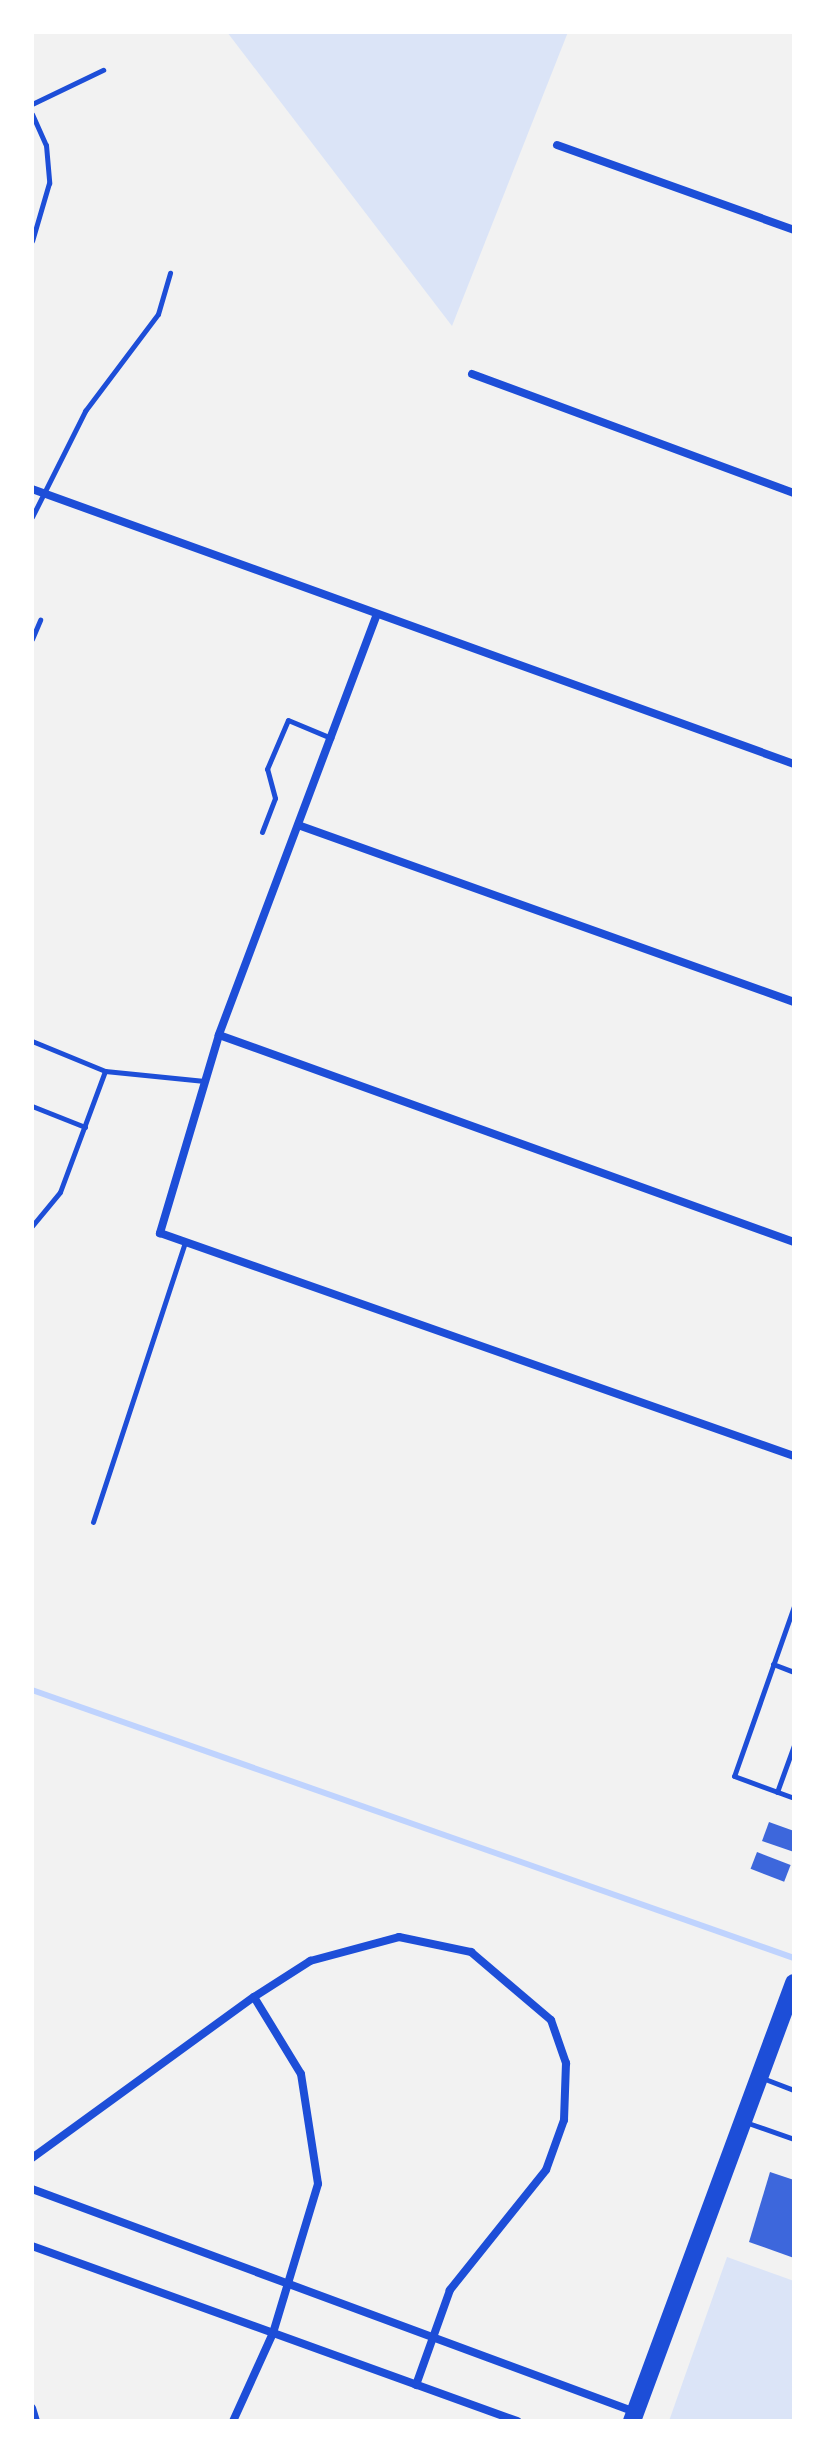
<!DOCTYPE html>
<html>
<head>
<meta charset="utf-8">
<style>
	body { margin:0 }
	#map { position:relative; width:826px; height:2453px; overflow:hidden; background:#f2f2f2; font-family:Commissioner,sans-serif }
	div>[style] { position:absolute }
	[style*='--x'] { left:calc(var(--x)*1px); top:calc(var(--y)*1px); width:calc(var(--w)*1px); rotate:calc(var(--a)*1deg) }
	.green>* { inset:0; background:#dbe4f7 }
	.stream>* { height:6px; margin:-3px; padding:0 3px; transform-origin:3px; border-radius:3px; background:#bfd3fe }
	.building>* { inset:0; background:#3d67dc; transform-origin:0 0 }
	.service>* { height:5px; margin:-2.5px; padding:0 2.5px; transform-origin:2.5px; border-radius:2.5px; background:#1d4ed8 }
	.minor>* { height:8px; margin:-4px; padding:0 4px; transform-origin:4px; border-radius:4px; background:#1d4ed8 }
	.primary>* { height:18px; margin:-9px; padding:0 9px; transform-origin:9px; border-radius:9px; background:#1d4ed8 }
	span { translate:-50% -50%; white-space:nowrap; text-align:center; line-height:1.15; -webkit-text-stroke:8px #fff; paint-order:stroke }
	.frame { position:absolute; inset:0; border:34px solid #fff; pointer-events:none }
</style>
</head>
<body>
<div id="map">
	<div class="green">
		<i style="clip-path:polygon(227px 32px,568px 32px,452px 326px)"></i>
		<i style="clip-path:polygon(727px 2257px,794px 2281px,794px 2421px,669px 2421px)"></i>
	</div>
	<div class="stream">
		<i style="--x:32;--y:1690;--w:808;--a:19.38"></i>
	</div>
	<div class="building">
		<i style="clip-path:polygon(769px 1822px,794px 1831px,794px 1852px,762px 1841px)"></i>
		<i style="left:757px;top:1852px;width:36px;height:18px;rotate:21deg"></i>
		<i style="clip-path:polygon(770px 2172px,794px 2180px,794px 2258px,749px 2242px)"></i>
	</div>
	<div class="service">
		<i style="--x:32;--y:104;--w:79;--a:-25.6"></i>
		<i style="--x:32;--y:114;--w:34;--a:66"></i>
		<i style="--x:46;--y:145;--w:38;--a:85"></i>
		<i style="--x:49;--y:183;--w:60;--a:106.3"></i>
		<i style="--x:32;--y:517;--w:119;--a:-63.4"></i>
		<i style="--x:85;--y:411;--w:121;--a:-53"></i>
		<i style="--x:158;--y:314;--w:43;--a:-73.7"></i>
		<i style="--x:32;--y:639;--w:21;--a:-67"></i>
		<i style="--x:262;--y:832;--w:36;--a:-69"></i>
		<i style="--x:275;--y:798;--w:30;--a:-105"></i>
		<i style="--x:267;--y:769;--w:53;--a:-66.8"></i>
		<i style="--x:288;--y:720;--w:47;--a:22.7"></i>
		<i style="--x:32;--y:1041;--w:79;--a:22.3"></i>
		<i style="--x:105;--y:1071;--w:100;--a:5.8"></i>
		<i style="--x:32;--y:1106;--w:57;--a:21.6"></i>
		<i style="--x:32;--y:1226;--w:44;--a:-50.5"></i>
		<i style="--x:60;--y:1192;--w:129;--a:-69.6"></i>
		<i style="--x:93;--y:1522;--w:295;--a:-71.8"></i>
		<i style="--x:794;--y:1606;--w:180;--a:109.4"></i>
		<i style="--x:734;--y:1776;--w:64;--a:20.1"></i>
		<i style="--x:773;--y:1664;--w:22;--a:21"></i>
		<i style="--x:777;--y:1792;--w:50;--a:-70.1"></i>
		<i style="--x:765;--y:2079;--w:31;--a:21"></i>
		<i style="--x:748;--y:2123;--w:49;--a:19.2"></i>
	</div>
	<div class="minor">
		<i style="--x:557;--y:145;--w:252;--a:19.7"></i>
		<i style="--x:472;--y:374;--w:343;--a:20.3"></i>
		<i style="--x:32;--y:489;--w:810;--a:19.84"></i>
		<i style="--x:377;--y:614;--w:450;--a:110.6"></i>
		<i style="--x:219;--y:1035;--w:207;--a:106.6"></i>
		<i style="--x:160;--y:1233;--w:672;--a:19.38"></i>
		<i style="--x:298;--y:825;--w:527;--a:19.64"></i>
		<i style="--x:219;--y:1035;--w:611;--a:19.8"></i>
		<i style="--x:254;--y:1997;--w:67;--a:-32.7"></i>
		<i style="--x:310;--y:1961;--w:92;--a:-15.1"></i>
		<i style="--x:399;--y:1937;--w:74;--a:11.8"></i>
		<i style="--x:471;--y:1952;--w:105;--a:40.4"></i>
		<i style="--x:551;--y:2020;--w:46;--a:70.8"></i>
		<i style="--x:566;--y:2063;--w:57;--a:92"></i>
		<i style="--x:564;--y:2120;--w:53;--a:109.8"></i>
		<i style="--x:546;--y:2170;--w:154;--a:128.7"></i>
		<i style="--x:450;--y:2290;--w:101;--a:109.7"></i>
		<i style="--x:32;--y:2158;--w:274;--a:-36"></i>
		<i style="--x:254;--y:1997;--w:90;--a:58.6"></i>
		<i style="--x:301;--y:2074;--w:111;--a:81.2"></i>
		<i style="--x:318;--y:2184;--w:156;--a:106.8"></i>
		<i style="--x:273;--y:2333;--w:97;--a:114.4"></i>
		<i style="--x:32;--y:2189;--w:643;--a:20.3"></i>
		<i style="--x:32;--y:2246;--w:516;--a:19.84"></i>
		<i style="--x:32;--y:2408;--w:14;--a:73"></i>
	</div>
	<div class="primary">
		<i style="--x:632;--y:2421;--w:467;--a:-69.7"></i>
	</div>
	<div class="frame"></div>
</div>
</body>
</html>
